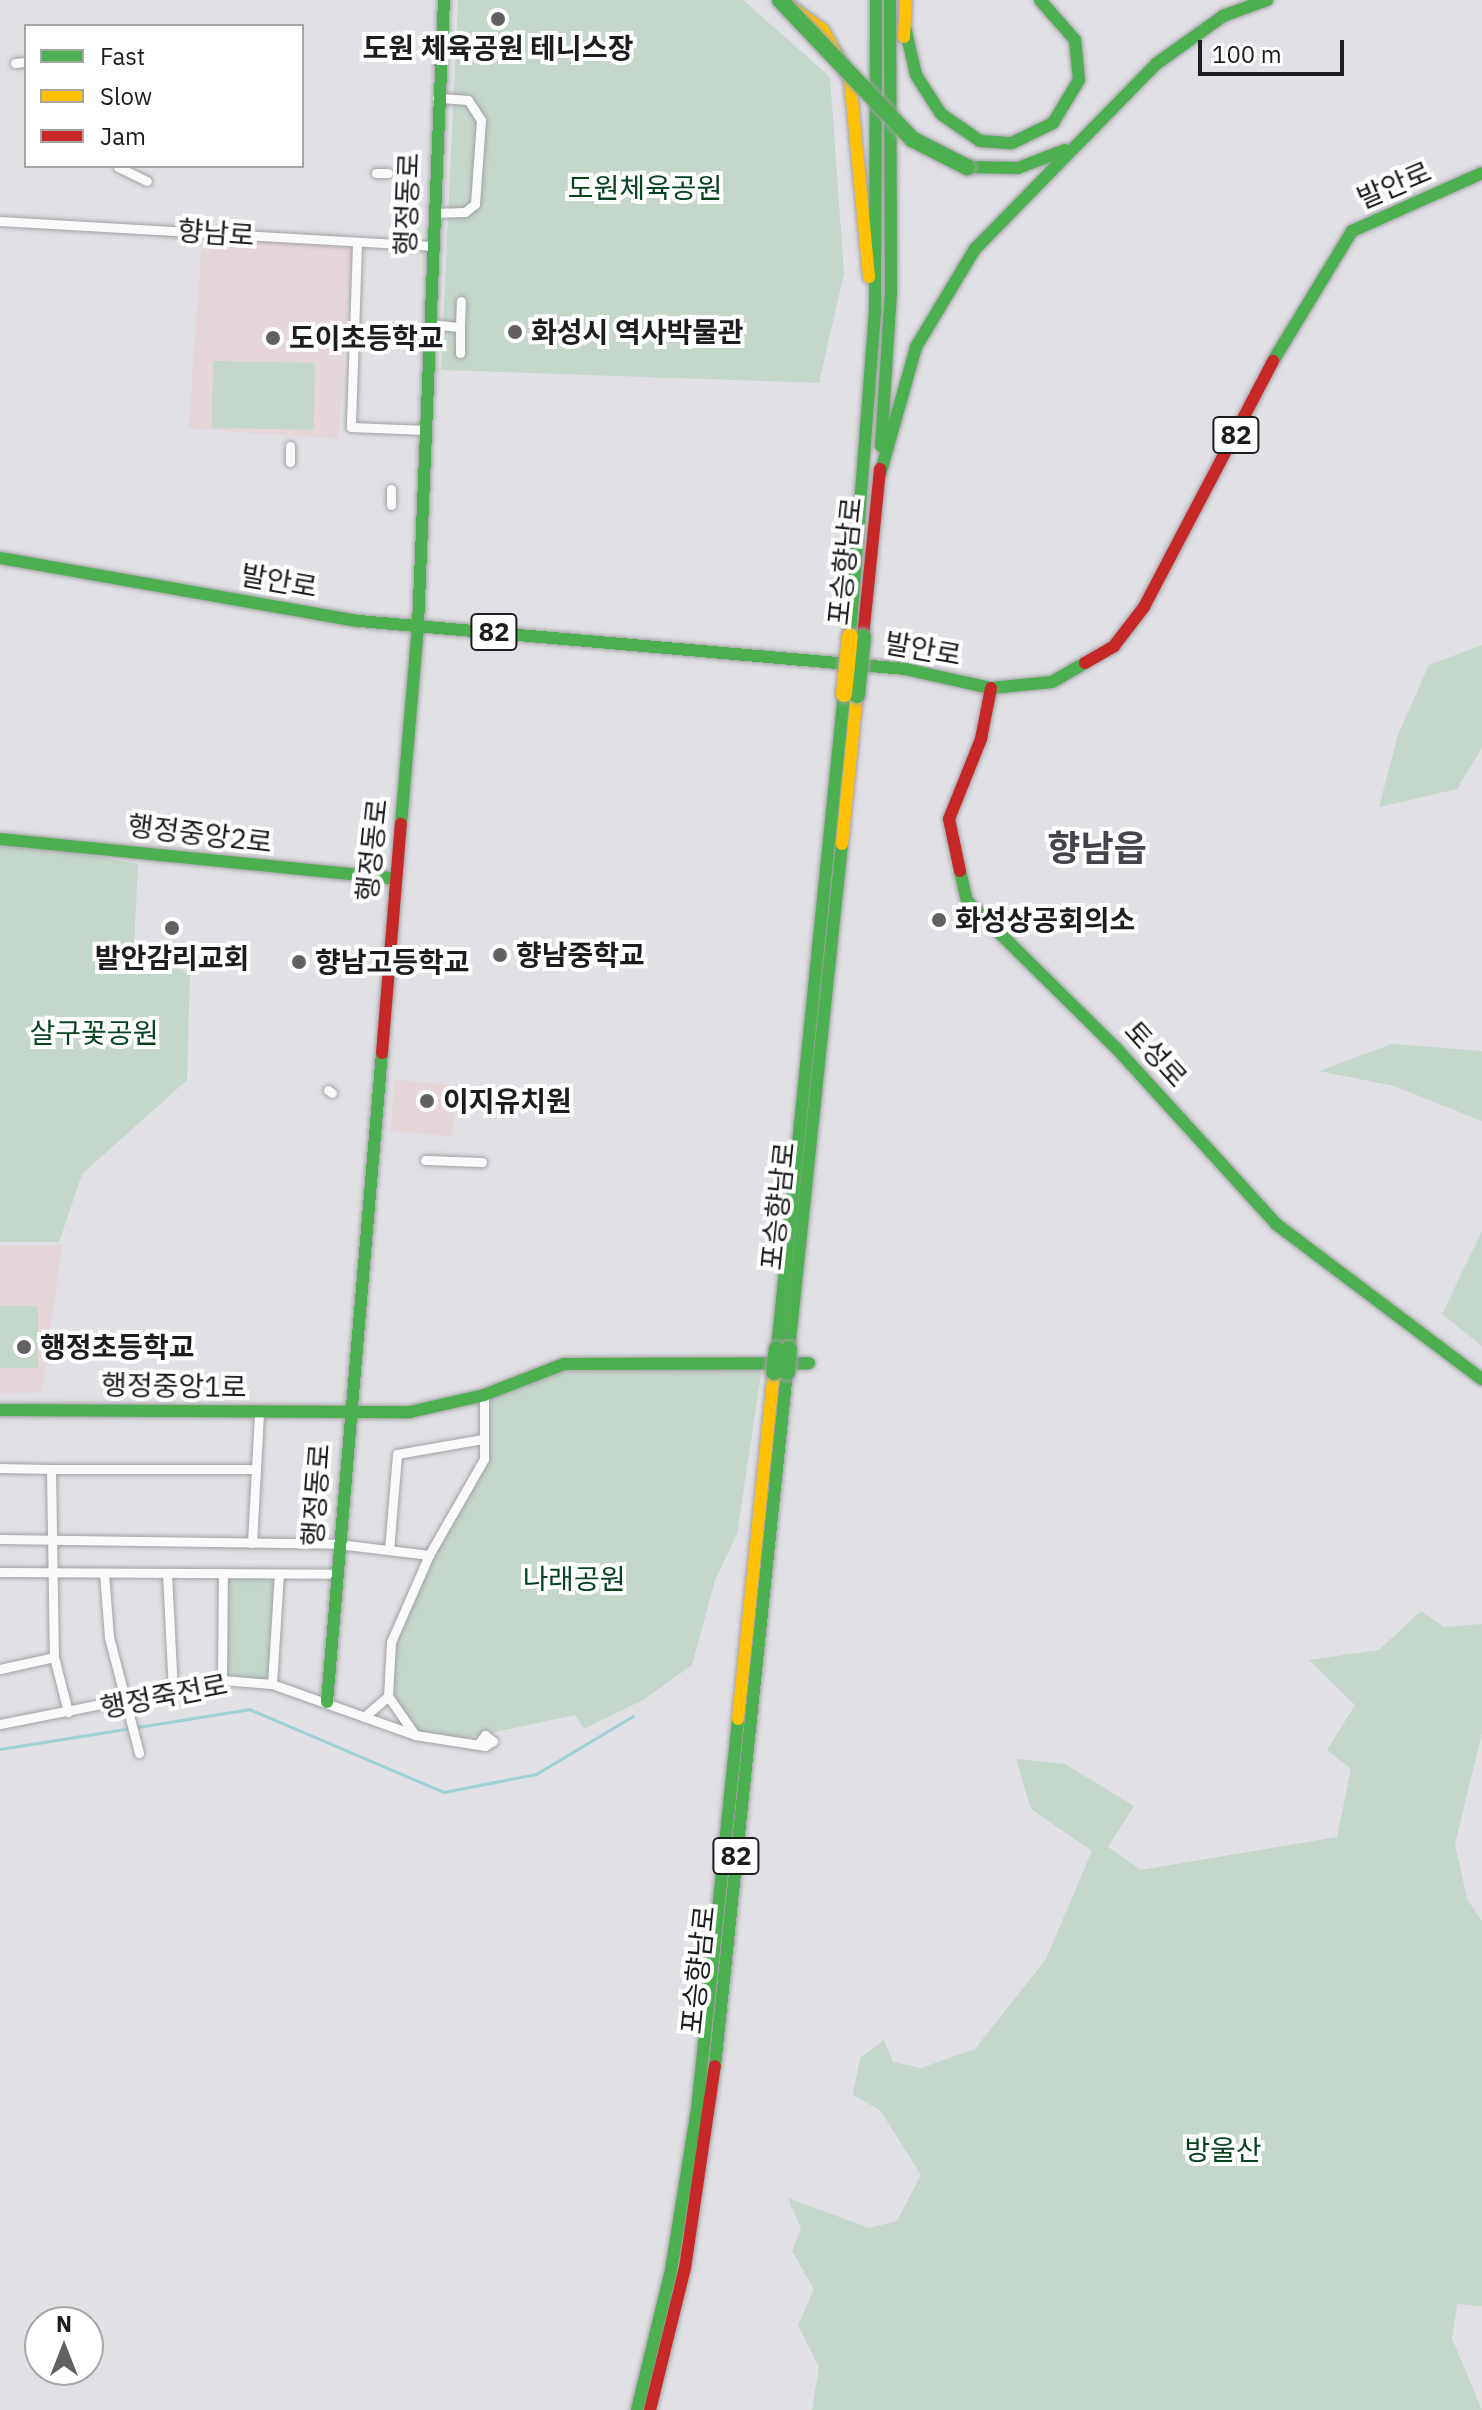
<!DOCTYPE html>
<html>
<head>
<meta charset="utf-8">
<style>
	body { margin:0 }
	#map { position:relative; width:1482px; height:2410px; overflow:hidden; background:#e0e0e5; font-family:"IBM Plex Sans","Noto Sans KR",sans-serif }
	div>[style] { position:absolute }
	[style*='--x'] { left:calc(var(--x)*1px); top:calc(var(--y)*1px); width:calc(var(--w)*1px); rotate:calc(var(--a)*1deg) }
	.education>* { inset:0; background:#e5d6da; transform-origin:0 0 }
	.green>* { inset:0; background:#c5d6cb; transform-origin:0 0 }
	.stream>* { height:3px; margin:-1.5px; padding:0 1.5px; transform-origin:1.5px; border-radius:1.5px; background:#9dd1d3 }
	.roads { filter:drop-shadow(0 0 2px #a2a2a5) drop-shadow(0 0 2px #a2a2a5) }
	.street>* { height:9px; margin:-4.5px; padding:0 4.5px; transform-origin:4.5px; border-radius:4.5px; background:#fafafb }
	.fast>* { height:12px; margin:-6px; padding:0 6px; transform-origin:6px; border-radius:6px; background:#4caf50 }
	.slow>* { height:12px; margin:-6px; padding:0 6px; transform-origin:6px; border-radius:6px; background:#ffc107 }
	.jam>* { height:12px; margin:-6px; padding:0 6px; transform-origin:6px; border-radius:6px; background:#c62828 }
	.bridges { filter:drop-shadow(0 0 2px #a2a2a5) drop-shadow(0 0 2px #a2a2a5) }
	.fast-bridge>* { height:16px; margin:-8px; padding:0 8px; transform-origin:8px; border-radius:8px; background:#4caf50 }
	.slow-bridge>* { height:16px; margin:-8px; padding:0 8px; transform-origin:8px; border-radius:8px; background:#ffc107 }
	.dots>* { width:22px; height:22px; translate:-50% -50%; box-sizing:border-box; border:4px solid #fff; border-radius:50% }
	span { translate:-50% -50%; white-space:nowrap; text-align:center; line-height:1.15; -webkit-text-stroke:8px #fff; paint-order:stroke }
	.shield-label span { padding:2px 6px; background:#fff; border:2px solid; border-radius:6px; -webkit-text-stroke-width:0 }
	.shield-label { font-size:26px; color:#1c1d1f; font-weight:700 }
	.poi-label { font-size:28px; color:#1c1d1f; font-weight:700 }
	.left { translate:0 -50%; text-align:left }
	.street-label { font-size:28px; color:#1c1d1f }
	.park-label { font-size:28px; color:#064321 }
	.district-label { font-size:36px; color:#44454a; font-weight:700 }
	.legend { position:absolute; left:24px; top:24px; width:280px; height:144px; box-sizing:border-box; background:#fff; border:2px solid #a4a5a5; margin:0; padding:10px 14px; list-style:none; font-size:24px; color:#1c1d1f }
	.legend li { display:flex; align-items:center; gap:16px; height:40px }
	.legend b { width:40px; border:2px solid #a4a5a5 }
	.north { position:absolute; left:24px; top:2306px; width:80px; height:80px; box-sizing:border-box; background:#fff; border:2px solid #a4a5a5; border-radius:50%; rotate:0deg; font-size:22px; font-weight:700; line-height:32px; text-align:center; color:#1c1d1f }
	.north::after { content:''; display:block; margin:auto; width:28px; height:36px; background:#616164; clip-path:polygon(50% 0,100% 100%,50% 72%,0 100%) }
	.scale { position:absolute; left:1198px; top:40px; width:146px; height:36px; box-sizing:border-box; border:4px solid #1c1d1f; border-top:0; padding-left:10px; font-size:24px; line-height:28px; white-space:nowrap; color:#1c1d1f; -webkit-text-stroke:6px #fff; paint-order:stroke }
</style>
</head>
<body>
<div id="map">
	<div class="education">
		<i style="left:202px;top:237px;width:150px;height:192px;rotate:4deg"></i>
		<i style="left:395px;top:1080px;width:62px;height:51px;rotate:5deg"></i>
		<i style="clip-path:polygon(62px 1245px,42px 1392px,0 1394px,0 1246px)"></i>
	</div>
	<div class="green">
		<i style="clip-path:polygon(458px 0,743px 0,830px 77px,844px 273px,819px 383px,441px 370px)"></i>
		<i style="left:213px;top:361px;width:102px;height:67px;rotate:1deg"></i>
		<i style="clip-path:polygon(1482px 645px,1482px 748px,1457px 789px,1379px 807px,1398px 735px,1429px 665px)"></i>
		<i style="clip-path:polygon(0 839px,138px 864px,134px 947px,190px 974px,187px 1080px,82px 1174px,59px 1242px,0 1242px)"></i>
		<i style="clip-path:polygon(1392px 1044px,1482px 1051px,1482px 1121px,1394px 1086px,1319px 1071px)"></i>
		<i style="clip-path:polygon(1482px 1231px,1482px 1346px,1442px 1314px)"></i>
		<i style="left:0;top:1306px;width:38px;height:62px"></i>
		<i style="clip-path:polygon(763px 1362px,737px 1534px,715px 1580px,692px 1665px,643px 1700px,584px 1729px,575px 1715px,448px 1742px,415px 1735px,388px 1696px,387px 1665px,429px 1555px,484px 1459px,484px 1395px,542px 1370px)"></i>
		<i style="left:223px;top:1573px;width:56px;height:107px;rotate:1deg"></i>
		<i style="clip-path:polygon(1421px 1611px,1444px 1627px,1482px 1624px,1482px 1733px,1455px 1844px,1467px 1899px,1482px 1921px,1482px 2306px,1457px 2304px,1452px 2339px,1482px 2410px,812px 2410px,819px 2367px,798px 2325px,814px 2289px,792px 2251px,801px 2229px,788px 2198px,869px 2228px,897px 2221px,921px 2175px,880px 2110px,853px 2095px,860px 2058px,884px 2040px,893px 2062px,921px 2068px,975px 2049px,1046px 1959px,1092px 1851px,1031px 1809px,1016px 1759px,1065px 1764px,1134px 1806px,1108px 1847px,1141px 1870px,1337px 1837px,1351px 1769px,1327px 1750px,1355px 1705px,1309px 1660px,1379px 1650px)"></i>
	</div>
	<div class="stream">
		<i style="--x:0;--y:1749;--w:252;--a:-9.1"></i>
		<i style="--x:249;--y:1709;--w:212;--a:23.1"></i>
		<i style="--x:444;--y:1792;--w:94;--a:-11.1"></i>
		<i style="--x:536;--y:1774;--w:113;--a:-30.9"></i>
	</div>
	<div class="roads">
		<div class="street">
			<i style="--x:15;--y:63;--w:10;--a:-6"></i>
			<i style="--x:118;--y:167;--w:32;--a:26"></i>
			<i style="--x:376;--y:173;--w:12;--a:0"></i>
			<i style="--x:433;--y:213;--w:32;--a:-2"></i>
			<i style="--x:465;--y:212;--w:13;--a:-39"></i>
			<i style="--x:475;--y:204;--w:84;--a:-85.9"></i>
			<i style="--x:481;--y:120;--w:24;--a:-123"></i>
			<i style="--x:468;--y:100;--w:31;--a:-176"></i>
			<i style="--x:0;--y:221;--w:432;--a:3.3"></i>
			<i style="--x:357;--y:243;--w:184;--a:91.9"></i>
			<i style="--x:351;--y:427;--w:75;--a:2.3"></i>
			<i style="--x:430;--y:324;--w:30;--a:6"></i>
			<i style="--x:460;--y:327;--w:26;--a:-88"></i>
			<i style="--x:460;--y:353;--w:26;--a:-90"></i>
			<i style="--x:290;--y:462;--w:16;--a:-90"></i>
			<i style="--x:391;--y:505;--w:16;--a:-90"></i>
			<i style="--x:328;--y:1090;--w:5;--a:37"></i>
			<i style="--x:425;--y:1160;--w:57;--a:2"></i>
			<i style="--x:0;--y:1468;--w:51;--a:1.1"></i>
			<i style="--x:51;--y:1469;--w:188;--a:89.1"></i>
			<i style="--x:51;--y:1469;--w:205;--a:0"></i>
			<i style="--x:0;--y:1539;--w:338;--a:0.8"></i>
			<i style="--x:338;--y:1544;--w:92;--a:6.9"></i>
			<i style="--x:252;--y:1543;--w:129;--a:-86.9"></i>
			<i style="--x:389;--y:1550;--w:96;--a:-85.2"></i>
			<i style="--x:397;--y:1454;--w:87;--a:-9.9"></i>
			<i style="--x:0;--y:1572;--w:336;--a:0.3"></i>
			<i style="--x:104;--y:1573;--w:64;--a:85.5"></i>
			<i style="--x:109;--y:1637;--w:120;--a:75.5"></i>
			<i style="--x:167;--y:1573;--w:117;--a:87.1"></i>
			<i style="--x:0;--y:1669;--w:55;--a:-12.5"></i>
			<i style="--x:54;--y:1657;--w:57;--a:75.7"></i>
			<i style="--x:222;--y:1680;--w:107;--a:-89.5"></i>
			<i style="--x:272;--y:1684;--w:110;--a:-86.4"></i>
			<i style="--x:388;--y:1696;--w:47;--a:55.3"></i>
			<i style="--x:364;--y:1717;--w:32;--a:-41"></i>
			<i style="--x:388;--y:1696;--w:54;--a:-86.8"></i>
			<i style="--x:391;--y:1642;--w:95;--a:-66.4"></i>
			<i style="--x:429;--y:1555;--w:111;--a:-60.2"></i>
			<i style="--x:484;--y:1459;--w:64;--a:-90"></i>
			<i style="--x:0;--y:1724;--w:226;--a:-11.2"></i>
			<i style="--x:222;--y:1680;--w:50;--a:4.6"></i>
			<i style="--x:272;--y:1684;--w:152;--a:19.6"></i>
			<i style="--x:415;--y:1735;--w:71;--a:8.9"></i>
			<i style="--x:485;--y:1746;--w:9;--a:-32"></i>
			<i style="--x:493;--y:1741;--w:10;--a:-143"></i>
			<i style="--x:485;--y:1735;--w:9;--a:126"></i>
		</div>
		<div class="fast">
			<i style="--x:905;--y:27;--w:49;--a:77.1"></i>
			<i style="--x:916;--y:75;--w:46;--a:57.3"></i>
			<i style="--x:941;--y:114;--w:47;--a:34.7"></i>
			<i style="--x:980;--y:141;--w:32;--a:4"></i>
			<i style="--x:1012;--y:143;--w:46;--a:-26"></i>
			<i style="--x:1053;--y:123;--w:50;--a:-58.8"></i>
			<i style="--x:1079;--y:80;--w:40;--a:-95.7"></i>
			<i style="--x:1075;--y:40;--w:53;--a:-131.2"></i>
			<i style="--x:967;--y:167;--w:51;--a:1.1"></i>
			<i style="--x:1018;--y:168;--w:50;--a:-21"></i>
			<i style="--x:1273;--y:361;--w:152;--a:-58.7"></i>
			<i style="--x:1352;--y:231;--w:142;--a:-24"></i>
			<i style="--x:881;--y:446;--w:153;--a:-86.3"></i>
			<i style="--x:891;--y:293;--w:293;--a:-90.2"></i>
			<i style="--x:879;--y:478;--w:136;--a:-74.2"></i>
			<i style="--x:916;--y:347;--w:114;--a:-59"></i>
			<i style="--x:975;--y:249;--w:259;--a:-45.6"></i>
			<i style="--x:1156;--y:64;--w:82;--a:-35.6"></i>
			<i style="--x:1223;--y:16;--w:47;--a:-20"></i>
			<i style="--x:0;--y:558;--w:364;--a:10"></i>
			<i style="--x:359;--y:621;--w:548;--a:5.02"></i>
			<i style="--x:905;--y:669;--w:88;--a:12.5"></i>
			<i style="--x:991;--y:688;--w:61;--a:-5.6"></i>
			<i style="--x:1052;--y:682;--w:38;--a:-30"></i>
			<i style="--x:850;--y:636;--w:328;--a:-85.6"></i>
			<i style="--x:875;--y:309;--w:309;--a:-89.8"></i>
			<i style="--x:401;--y:824;--w:200;--a:-85.1"></i>
			<i style="--x:418;--y:625;--w:626;--a:-87.62"></i>
			<i style="--x:0;--y:839;--w:396;--a:5.7"></i>
			<i style="--x:960;--y:871;--w:31;--a:77"></i>
			<i style="--x:967;--y:901;--w:211;--a:44.6"></i>
			<i style="--x:1117;--y:1049;--w:236;--a:47.7"></i>
			<i style="--x:1276;--y:1224;--w:258;--a:37"></i>
			<i style="--x:777;--y:1349;--w:658;--a:-84.16"></i>
			<i style="--x:789;--y:1349;--w:508;--a:-84.01"></i>
			<i style="--x:0;--y:1410;--w:410;--a:0.3"></i>
			<i style="--x:410;--y:1412;--w:76;--a:-12.9"></i>
			<i style="--x:484;--y:1395;--w:86;--a:-21.2"></i>
			<i style="--x:564;--y:1364;--w:245;--a:-0.2"></i>
			<i style="--x:327;--y:1702;--w:651;--a:-85.16"></i>
			<i style="--x:715;--y:2066;--w:698;--a:-84.08"></i>
			<i style="--x:637;--y:2410;--w:144;--a:-76.3"></i>
			<i style="--x:671;--y:2270;--w:162;--a:-80.8"></i>
			<i style="--x:697;--y:2110;--w:393;--a:-84"></i>
		</div>
		<div class="slow">
			<i style="--x:787;--y:4;--w:44;--a:35.8"></i>
			<i style="--x:823;--y:30;--w:56;--a:61.1"></i>
			<i style="--x:850;--y:79;--w:199;--a:84.5"></i>
			<i style="--x:904;--y:37;--w:37;--a:-87"></i>
			<i style="--x:842;--y:844;--w:150;--a:-84.3"></i>
			<i style="--x:738;--y:1719;--w:349;--a:-84.1"></i>
		</div>
		<div class="jam">
			<i style="--x:863;--y:637;--w:169;--a:-84.2"></i>
			<i style="--x:1085;--y:663;--w:34;--a:-30"></i>
			<i style="--x:1114;--y:646;--w:49;--a:-52.4"></i>
			<i style="--x:1144;--y:607;--w:278;--a:-62.3"></i>
			<i style="--x:960;--y:871;--w:53;--a:-101.9"></i>
			<i style="--x:949;--y:819;--w:86;--a:-68.2"></i>
			<i style="--x:981;--y:739;--w:52;--a:-78.9"></i>
			<i style="--x:382;--y:1053;--w:230;--a:-85.3"></i>
			<i style="--x:650;--y:2410;--w:146;--a:-76.2"></i>
			<i style="--x:685;--y:2268;--w:204;--a:-81.6"></i>
		</div>
	</div>
	<div class="bridges">
		<div class="fast-bridge">
			<i style="--x:780;--y:0;--w:192;--a:46.5"></i>
			<i style="--x:912;--y:139;--w:62;--a:27"></i>
			<i style="--x:857;--y:695;--w:58;--a:-84.1"></i>
			<i style="--x:774;--y:1372;--w:23;--a:-83"></i>
			<i style="--x:787;--y:1372;--w:23;--a:-85"></i>
		</div>
		<div class="slow-bridge">
			<i style="--x:844;--y:694;--w:58;--a:-84.1"></i>
		</div>
	</div>
	<div class="dots">
		<i style="left:498px;top:19px;background:#616164"></i>
		<i style="left:515px;top:332px;background:#616164"></i>
		<i style="left:273px;top:338px;background:#616164"></i>
		<i style="left:939px;top:920px;background:#616164"></i>
		<i style="left:172px;top:928px;background:#616164"></i>
		<i style="left:500px;top:955px;background:#616164"></i>
		<i style="left:299px;top:962px;background:#616164"></i>
		<i style="left:427px;top:1101px;background:#616164"></i>
		<i style="left:24px;top:1347px;background:#616164"></i>
	</div>
	<div class="shield-label">
		<span style="left:1236px;top:435px">82</span>
		<span style="left:494px;top:632px">82</span>
		<span style="left:736px;top:1856px">82</span>
	</div>
	<div class="poi-label">
		<span style="left:498px;top:48px">도원 체육공원 테니스장</span>
		<span class="left" style="left:531px;top:332px">화성시 역사박물관</span>
		<span class="left" style="left:289px;top:338px">도이초등학교</span>
		<span class="left" style="left:955px;top:920px">화성상공회의소</span>
		<span class="left" style="left:516px;top:955px">향남중학교</span>
		<span style="left:172px;top:958px">발안감리교회</span>
		<span class="left" style="left:315px;top:962px">향남고등학교</span>
		<span class="left" style="left:443px;top:1101px">이지유치원</span>
		<span class="left" style="left:40px;top:1347px">행정초등학교</span>
	</div>
	<div class="street-label">
		<span style="left:1394px;top:185px;rotate:-23deg">발안로</span>
		<span style="left:407px;top:204px;rotate:-88deg">행정동로</span>
		<span style="left:216px;top:233px;rotate:4deg">향남로</span>
		<span style="left:845px;top:561px;rotate:-84deg">포승향남로</span>
		<span style="left:279px;top:581px;rotate:10deg">발안로</span>
		<span style="left:923px;top:649px;rotate:10deg">발안로</span>
		<span style="left:200px;top:834px;rotate:7deg">행정중앙2로</span>
		<span style="left:372px;top:850px;rotate:-84deg">행정동로</span>
		<span style="left:1156px;top:1054px;rotate:48deg">토성로</span>
		<span style="left:778px;top:1206px;rotate:-84deg">포승향남로</span>
		<span style="left:174px;top:1386px;rotate:1deg">행정중앙1로</span>
		<span style="left:316px;top:1495px;rotate:-86deg">행정동로</span>
		<span style="left:164px;top:1696px;rotate:-11deg">행정죽전로</span>
		<span style="left:698px;top:1970px;rotate:-84deg">포승향남로</span>
	</div>
	<div class="park-label">
		<span style="left:645px;top:188px">도원체육공원</span>
		<span style="left:94px;top:1033px">살구꽃공원</span>
		<span style="left:574px;top:1579px">나래공원</span>
		<span style="left:1223px;top:2150px">방울산</span>
	</div>
	<div class="district-label">
		<span style="left:1097px;top:848px">향남읍</span>
	</div>
	<ul class="legend">
	<li><b style="height:10px;background:#4caf50"></b>Fast</li>
	<li><b style="height:10px;background:#ffc107"></b>Slow</li>
	<li><b style="height:10px;background:#c62828"></b>Jam</li>
	</ul>
	<div class="north">N</div>
	<div class="scale">100 m</div>
</div>
</body>
</html>
